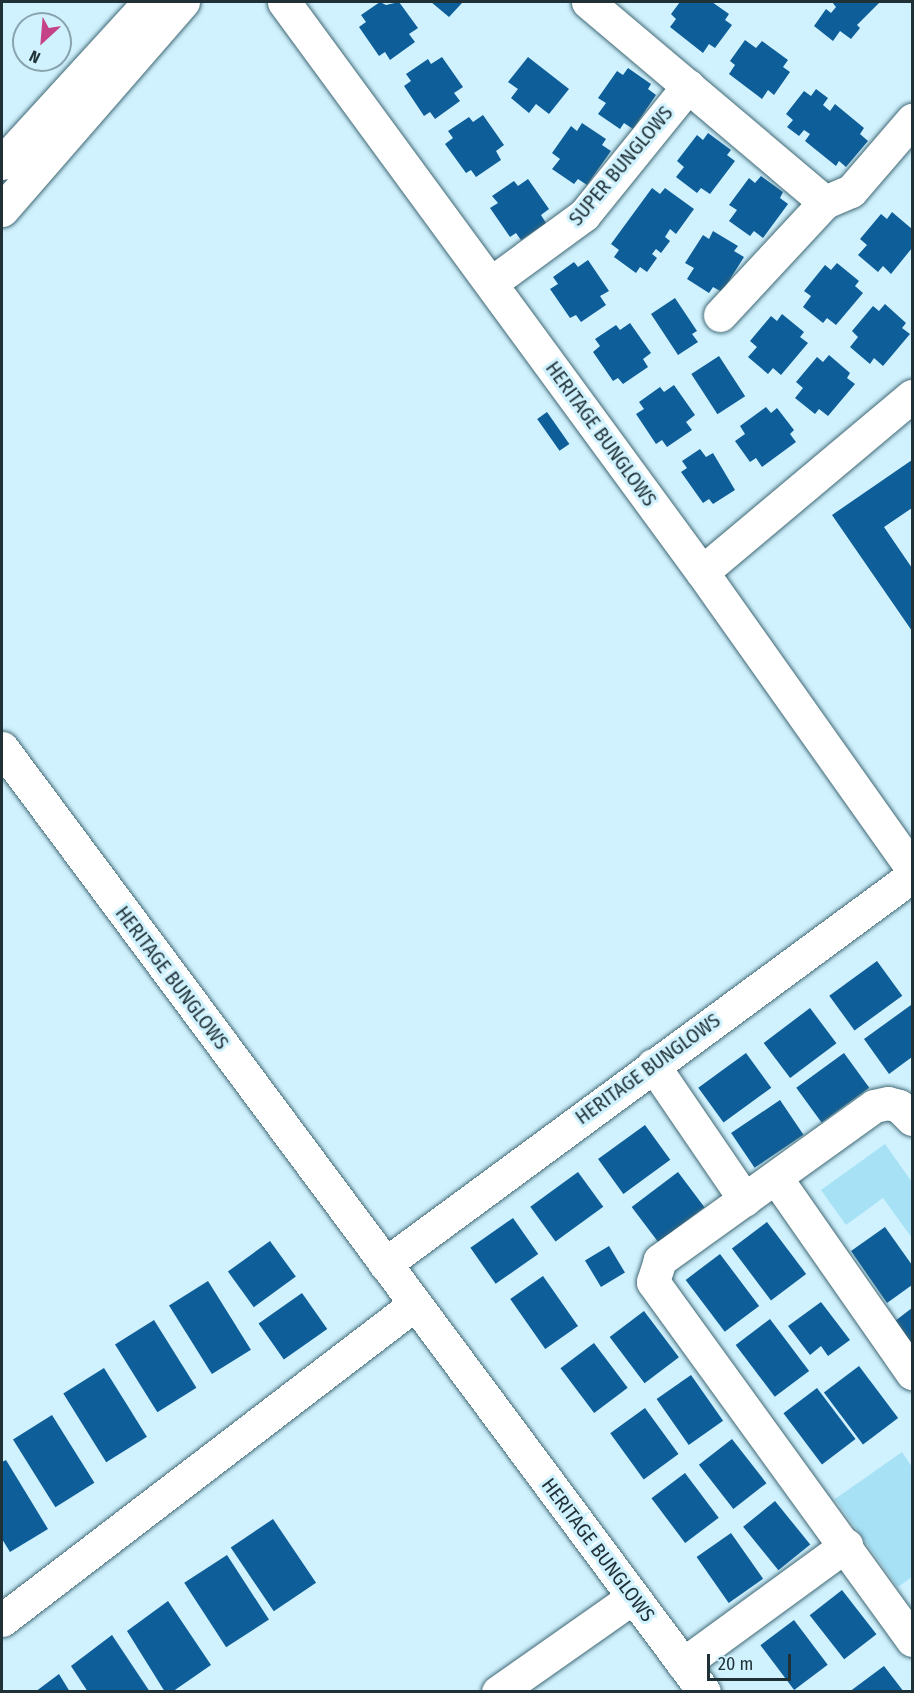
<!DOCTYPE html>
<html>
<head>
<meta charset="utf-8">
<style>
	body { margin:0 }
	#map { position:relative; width:914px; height:1693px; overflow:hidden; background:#d0f2fe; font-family:"Fira Sans Condensed",sans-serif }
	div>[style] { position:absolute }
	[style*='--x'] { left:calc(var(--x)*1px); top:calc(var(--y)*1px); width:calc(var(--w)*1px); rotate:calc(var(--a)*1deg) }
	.green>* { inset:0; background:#a7e1f5 }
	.building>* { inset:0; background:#0e5e99; transform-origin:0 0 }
	.roads { filter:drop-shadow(0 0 2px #416875) drop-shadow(0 0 2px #416875) }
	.minor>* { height:33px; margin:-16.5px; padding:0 16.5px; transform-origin:16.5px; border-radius:16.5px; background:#fff }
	span { translate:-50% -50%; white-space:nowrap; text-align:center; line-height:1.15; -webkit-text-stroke:6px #d0f2fe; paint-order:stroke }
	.street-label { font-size:20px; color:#1f3036 }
	.frame { position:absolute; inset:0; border:3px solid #1f3036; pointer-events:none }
	.north { position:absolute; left:12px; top:12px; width:60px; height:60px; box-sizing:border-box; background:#d0f2fe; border:2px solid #89a4ae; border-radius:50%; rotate:206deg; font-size:16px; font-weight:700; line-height:24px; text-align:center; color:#1f3036 }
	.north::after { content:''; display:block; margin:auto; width:21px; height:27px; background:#c64288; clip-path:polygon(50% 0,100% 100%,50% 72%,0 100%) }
	.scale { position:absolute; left:707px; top:1654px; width:84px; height:27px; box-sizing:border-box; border:3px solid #1f3036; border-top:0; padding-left:8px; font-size:18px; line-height:21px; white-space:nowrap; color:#1f3036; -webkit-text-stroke:4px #d0f2fe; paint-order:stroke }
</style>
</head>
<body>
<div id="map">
	<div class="green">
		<i style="clip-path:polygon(885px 1144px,912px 1182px,912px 1238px,883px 1198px,846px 1225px,821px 1190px)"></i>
		<i style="clip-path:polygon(902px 1452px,912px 1467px,912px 1577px,898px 1587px,835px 1499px)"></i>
	</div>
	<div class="building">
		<i style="clip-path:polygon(380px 2px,386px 5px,399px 2px,418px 28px,409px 34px,415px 42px,390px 60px,385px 52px,379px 56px,359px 27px,366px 22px,361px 15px)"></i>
		<i style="clip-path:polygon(431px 2px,460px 2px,462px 3px,449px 17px)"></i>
		<i style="clip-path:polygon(680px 2px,712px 2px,729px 14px,725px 20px,732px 25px,715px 48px,709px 44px,703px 53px,670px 27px,676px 19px,671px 14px)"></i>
		<i style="clip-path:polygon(832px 2px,880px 2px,857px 25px,860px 28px,851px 39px,840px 31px,833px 41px,814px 26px,826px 9px,831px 13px,836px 7px)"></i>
		<i style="clip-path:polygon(745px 40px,756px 48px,762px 41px,788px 60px,783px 67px,790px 72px,774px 95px,768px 90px,762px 99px,729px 74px,735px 65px,730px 61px)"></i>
		<i style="clip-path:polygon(442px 57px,463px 87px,454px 93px,460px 101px,435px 119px,430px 112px,424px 116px,404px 86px,411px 81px,406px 74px,428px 59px,431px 64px)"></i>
		<i style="clip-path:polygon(528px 57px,569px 89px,549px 114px,536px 104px,529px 113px,511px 98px,518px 89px,508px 82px)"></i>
		<i style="clip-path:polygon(628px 68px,651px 84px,648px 89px,656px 95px,633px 129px,624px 123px,620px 129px,598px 114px,606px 103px,598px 98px,617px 71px,623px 75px)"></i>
		<i style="clip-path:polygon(816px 89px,828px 98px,823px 105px,830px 111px,835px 104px,864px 128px,860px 134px,868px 141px,846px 167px,839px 161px,836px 166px,805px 141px,810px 134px,804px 130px,799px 136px,787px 127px,793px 120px,786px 114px,804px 91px,811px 96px)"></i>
		<i style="clip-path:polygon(483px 115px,504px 145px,496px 151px,501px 160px,476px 177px,471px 170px,466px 173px,445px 144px,453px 138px,448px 131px,469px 117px,473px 122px)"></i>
		<i style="clip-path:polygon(582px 123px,606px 139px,602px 145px,611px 151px,587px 185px,578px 179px,574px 184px,552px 169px,560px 159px,552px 153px,571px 126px,577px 131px)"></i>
		<i style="clip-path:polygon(708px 133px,731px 150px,727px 155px,735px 161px,710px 194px,701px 188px,697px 193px,676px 177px,684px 167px,677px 161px,697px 135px,703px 140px)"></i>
		<i style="clip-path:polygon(761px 176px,783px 192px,780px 198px,788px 204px,763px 238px,754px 231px,750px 236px,729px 221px,737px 210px,729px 205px,749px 178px,755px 183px)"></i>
		<i style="clip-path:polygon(528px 179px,549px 209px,541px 215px,546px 223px,521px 240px,516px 233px,510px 237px,490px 208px,498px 203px,492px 196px,514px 181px,518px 186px)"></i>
		<i style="clip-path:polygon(652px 188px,660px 194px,665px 188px,694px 209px,676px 234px,670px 229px,665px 237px,670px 241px,661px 253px,656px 249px,652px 254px,657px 258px,647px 272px,640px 267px,636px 273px,614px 257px,619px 250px,611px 244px)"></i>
		<i style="clip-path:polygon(892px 212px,912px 229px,912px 248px,891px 274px,883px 266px,878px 272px,858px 255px,867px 245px,860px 239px,881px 214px,887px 219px)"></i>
		<i style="clip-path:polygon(713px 231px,738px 246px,734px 251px,744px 257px,722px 292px,713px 287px,709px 293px,687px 279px,694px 268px,685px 263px,703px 235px,709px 239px)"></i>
		<i style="clip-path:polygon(588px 260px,609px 291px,600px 296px,606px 305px,581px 322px,576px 315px,570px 318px,550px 289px,558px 284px,553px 277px,574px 262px,578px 267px)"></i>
		<i style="clip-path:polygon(837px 263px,859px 281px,855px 286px,863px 293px,836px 325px,827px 318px,823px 323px,803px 307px,811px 296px,804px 291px,825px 265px,831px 270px)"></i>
		<i style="clip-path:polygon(675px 298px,697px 331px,692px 334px,698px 342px,678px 355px,651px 314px)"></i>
		<i style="clip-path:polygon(885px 304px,906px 323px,902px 328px,910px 334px,883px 366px,874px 358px,870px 364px,850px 347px,858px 337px,852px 331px,873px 306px,879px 311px)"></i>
		<i style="clip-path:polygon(782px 314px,804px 332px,800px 337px,808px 343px,781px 375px,773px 368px,768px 374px,748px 357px,757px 347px,750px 341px,771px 316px,777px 321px)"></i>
		<i style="clip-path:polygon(630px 323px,651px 353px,643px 359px,648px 367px,623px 384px,618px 378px,613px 381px,593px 352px,600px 346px,595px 339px,616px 325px,620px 330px)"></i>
		<i style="clip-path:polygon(829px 355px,850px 373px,847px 378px,855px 384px,828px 416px,819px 409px,815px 414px,795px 398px,803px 388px,796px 382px,817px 357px,823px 362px)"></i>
		<i style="left:719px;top:356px;width:48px;height:33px;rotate:57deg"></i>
		<i style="clip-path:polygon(674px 385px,695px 415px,686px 422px,692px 430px,667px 447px,662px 440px,656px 444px,636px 414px,644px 409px,639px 402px,660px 387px,664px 392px)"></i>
		<i style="clip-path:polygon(766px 407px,771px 413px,777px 408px,794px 430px,790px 434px,796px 442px,762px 467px,756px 458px,750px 462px,735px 441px,745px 434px,740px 426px)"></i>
		<i style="left:547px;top:412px;width:39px;height:12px;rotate:55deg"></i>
		<i style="clip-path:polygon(700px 449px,706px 457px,713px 453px,735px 490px,713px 504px,709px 499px,703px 503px,681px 472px,687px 468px,682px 461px)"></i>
		<i style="clip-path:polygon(912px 460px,912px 508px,884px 527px,912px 568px,912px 631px,832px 515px)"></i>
		<i style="left:877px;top:961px;width:43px;height:59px;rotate:54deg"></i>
		<i style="clip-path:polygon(911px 1005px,912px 1057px,889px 1074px,864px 1039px)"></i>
		<i style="left:810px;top:1008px;width:44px;height:58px;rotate:53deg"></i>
		<i style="left:746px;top:1053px;width:43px;height:59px;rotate:54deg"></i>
		<i style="left:844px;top:1053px;width:43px;height:59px;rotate:54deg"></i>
		<i style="left:780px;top:1100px;width:42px;height:59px;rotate:56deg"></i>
		<i style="left:645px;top:1125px;width:43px;height:58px;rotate:54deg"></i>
		<i style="left:578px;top:1172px;width:43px;height:59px;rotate:54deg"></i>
		<i style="left:678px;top:1172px;width:44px;height:58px;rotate:53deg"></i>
		<i style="left:513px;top:1218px;width:44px;height:52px;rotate:55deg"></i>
		<i style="left:767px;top:1222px;width:65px;height:44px;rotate:53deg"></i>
		<i style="clip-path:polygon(885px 1227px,912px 1265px,912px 1285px,887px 1303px,851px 1251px)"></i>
		<i style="left:270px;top:1241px;width:44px;height:52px;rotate:54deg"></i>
		<i style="left:609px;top:1246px;width:31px;height:28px;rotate:59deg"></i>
		<i style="left:720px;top:1254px;width:65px;height:43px;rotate:53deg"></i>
		<i style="left:543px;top:1276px;width:61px;height:40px;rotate:55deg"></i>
		<i style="left:208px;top:1281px;width:81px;height:46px;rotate:58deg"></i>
		<i style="left:302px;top:1293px;width:44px;height:53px;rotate:55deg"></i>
		<i style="clip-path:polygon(821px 1302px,850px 1340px,828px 1356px,821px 1346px,810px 1355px,788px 1326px)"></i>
		<i style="clip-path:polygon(912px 1308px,912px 1344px,895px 1321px)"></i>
		<i style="left:644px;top:1311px;width:58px;height:43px;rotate:53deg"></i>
		<i style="left:770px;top:1319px;width:65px;height:43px;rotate:53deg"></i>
		<i style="left:154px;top:1320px;width:80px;height:46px;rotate:58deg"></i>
		<i style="left:594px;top:1343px;width:56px;height:42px;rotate:53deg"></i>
		<i style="left:859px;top:1366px;width:65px;height:44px;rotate:53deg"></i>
		<i style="left:104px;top:1368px;width:81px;height:48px;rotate:58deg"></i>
		<i style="left:691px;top:1375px;width:56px;height:42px;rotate:55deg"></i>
		<i style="left:817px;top:1388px;width:64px;height:42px;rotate:53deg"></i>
		<i style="left:645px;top:1408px;width:57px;height:43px;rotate:54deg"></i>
		<i style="left:52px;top:1415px;width:80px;height:46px;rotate:58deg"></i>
		<i style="left:732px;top:1439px;width:56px;height:42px;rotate:52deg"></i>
		<i style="clip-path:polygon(6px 1460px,48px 1529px,10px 1552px,2px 1539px,2px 1462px)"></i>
		<i style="left:685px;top:1473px;width:56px;height:42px;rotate:53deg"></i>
		<i style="left:775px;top:1501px;width:56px;height:41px;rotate:51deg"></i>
		<i style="left:273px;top:1519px;width:77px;height:51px;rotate:56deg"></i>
		<i style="left:731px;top:1533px;width:56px;height:42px;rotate:55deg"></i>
		<i style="left:227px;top:1555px;width:77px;height:51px;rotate:57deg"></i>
		<i style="left:842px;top:1590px;width:56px;height:41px;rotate:52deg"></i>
		<i style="clip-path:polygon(168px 1601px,211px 1665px,172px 1692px,165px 1692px,127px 1631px)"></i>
		<i style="left:794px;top:1620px;width:56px;height:42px;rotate:53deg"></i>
		<i style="clip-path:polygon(112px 1635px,150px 1692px,88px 1692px,71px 1666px)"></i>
		<i style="clip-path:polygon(884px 1666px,904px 1692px,849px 1692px)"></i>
		<i style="clip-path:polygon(59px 1674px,70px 1692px,35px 1692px)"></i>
	</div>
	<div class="roads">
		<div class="minor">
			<i style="--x:284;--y:2;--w:707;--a:53.75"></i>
			<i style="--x:702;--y:572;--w:364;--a:54.7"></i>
			<i style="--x:588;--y:2;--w:310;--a:40.2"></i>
			<i style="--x:825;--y:202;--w:28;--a:-23"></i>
			<i style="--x:851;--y:191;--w:94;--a:-49.3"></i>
			<i style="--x:2;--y:163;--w:218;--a:-47.6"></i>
			<i style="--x:2;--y:210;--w:276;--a:-49"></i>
			<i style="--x:491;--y:283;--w:115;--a:-36.2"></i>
			<i style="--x:584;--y:215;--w:166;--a:-51.1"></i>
			<i style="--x:720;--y:315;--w:154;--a:-47.1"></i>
			<i style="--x:702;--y:572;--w:274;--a:-40"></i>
			<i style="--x:2;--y:748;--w:1176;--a:53.36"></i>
			<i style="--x:653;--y:1065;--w:163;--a:55.7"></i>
			<i style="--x:912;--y:1119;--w:18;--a:-135"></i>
			<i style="--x:899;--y:1106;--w:11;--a:-165"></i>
			<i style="--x:888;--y:1103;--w:14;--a:168"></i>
			<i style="--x:874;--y:1106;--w:264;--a:144.3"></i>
			<i style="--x:660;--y:1260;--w:23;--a:108"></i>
			<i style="--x:653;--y:1282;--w:442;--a:54.1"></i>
			<i style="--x:776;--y:1178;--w:238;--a:55.1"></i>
			<i style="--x:385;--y:1264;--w:654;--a:-36.36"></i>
			<i style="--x:2;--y:1620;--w:520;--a:-37.42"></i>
			<i style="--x:683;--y:1664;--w:202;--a:-36.1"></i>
			<i style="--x:498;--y:1692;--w:165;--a:-35.1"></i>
		</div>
	</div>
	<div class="street-label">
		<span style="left:621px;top:166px;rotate:-50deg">SUPER BUNGLOWS</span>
		<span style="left:601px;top:434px;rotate:54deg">HERITAGE BUNGLOWS</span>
		<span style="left:172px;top:978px;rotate:53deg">HERITAGE BUNGLOWS</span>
		<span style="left:648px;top:1069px;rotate:-36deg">HERITAGE BUNGLOWS</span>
		<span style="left:598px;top:1550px;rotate:53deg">HERITAGE BUNGLOWS</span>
	</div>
	<div class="frame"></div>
	<div class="north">N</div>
	<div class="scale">20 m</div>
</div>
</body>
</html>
